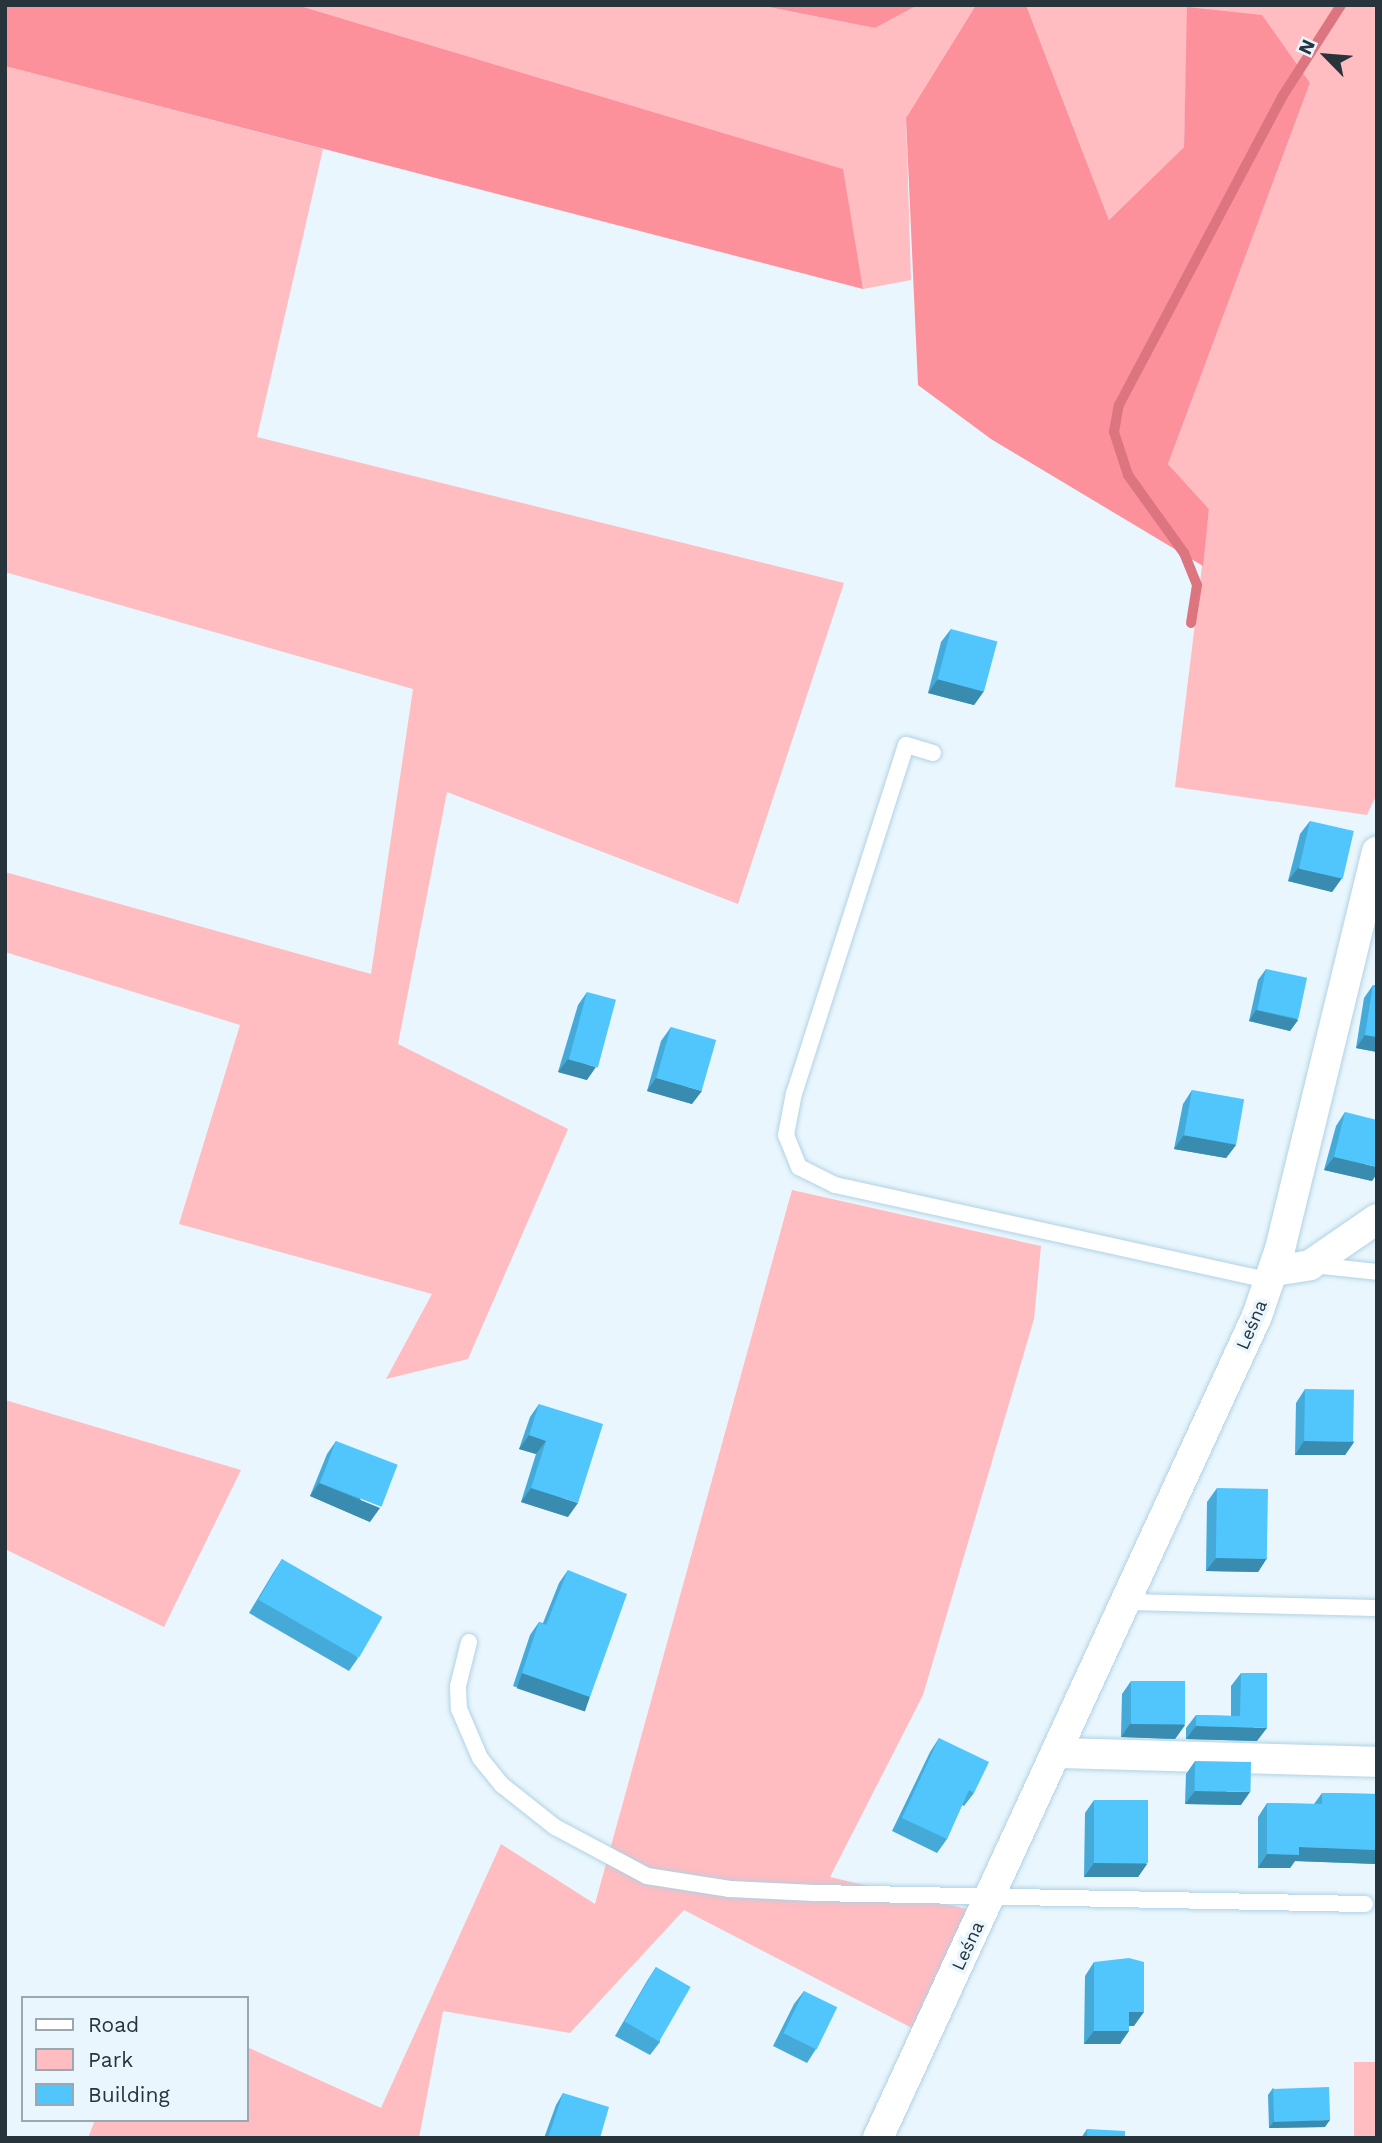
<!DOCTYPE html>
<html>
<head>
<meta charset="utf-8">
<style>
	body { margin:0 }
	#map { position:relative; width:1382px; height:2143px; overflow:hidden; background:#e9f6fd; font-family:"Work Sans",sans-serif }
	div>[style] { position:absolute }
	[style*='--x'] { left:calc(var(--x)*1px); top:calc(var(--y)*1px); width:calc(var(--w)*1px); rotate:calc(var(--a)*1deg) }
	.green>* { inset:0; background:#ffbcc1; transform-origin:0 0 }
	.forest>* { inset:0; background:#fc919c }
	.stream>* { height:10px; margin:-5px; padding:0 5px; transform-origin:5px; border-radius:5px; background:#dc7580 }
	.roads { filter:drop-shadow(0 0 2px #b1d2e4) drop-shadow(0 0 2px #b1d2e4) }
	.lane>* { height:16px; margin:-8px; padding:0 8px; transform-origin:8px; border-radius:8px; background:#fff }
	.street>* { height:30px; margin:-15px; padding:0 15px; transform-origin:15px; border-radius:15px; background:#fff }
	.wall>* { inset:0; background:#46aad9 }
	.shaded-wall>* { inset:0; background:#398bb0; transform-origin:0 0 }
	.building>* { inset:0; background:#51c6fc; transform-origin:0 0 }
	span { translate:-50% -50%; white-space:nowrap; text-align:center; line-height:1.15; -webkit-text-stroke:7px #e9f6fd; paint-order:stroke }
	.street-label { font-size:18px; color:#27343b }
	.frame { position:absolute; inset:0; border:7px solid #27343b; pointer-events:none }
	.legend { position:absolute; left:21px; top:1996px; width:228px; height:126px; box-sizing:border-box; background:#e9f6fd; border:2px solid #9ba8af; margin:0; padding:9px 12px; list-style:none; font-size:21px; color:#27343b }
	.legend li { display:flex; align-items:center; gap:14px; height:35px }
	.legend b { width:35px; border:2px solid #9ba8af }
	.north { position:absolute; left:1291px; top:21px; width:70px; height:70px; -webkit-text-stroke:5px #e9f6fd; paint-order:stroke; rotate:295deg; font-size:19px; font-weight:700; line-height:28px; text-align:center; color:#27343b }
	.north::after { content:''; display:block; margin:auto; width:24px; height:32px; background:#27343b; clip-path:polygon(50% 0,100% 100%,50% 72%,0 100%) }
</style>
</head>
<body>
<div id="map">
	<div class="green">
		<i style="clip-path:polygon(297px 5px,758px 5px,875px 28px,918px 5px,976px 5px,906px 118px,911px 280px,863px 289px,842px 169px)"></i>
		<i style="clip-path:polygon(1026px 5px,1377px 5px,1377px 794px,1367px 815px,1175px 787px,1209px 509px,1168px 464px,1310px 83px,1188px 7px,1184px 147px,1109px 220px)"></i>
		<i style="clip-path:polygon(5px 66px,323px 149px,257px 437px,844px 583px,738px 904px,447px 792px,398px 1044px,568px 1129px,468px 1359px,386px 1379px,432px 1294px,179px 1224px,240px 1025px,5px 952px,5px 872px,371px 974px,413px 689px,5px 572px)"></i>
		<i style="clip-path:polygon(792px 1190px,1041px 1246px,1034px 1319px,923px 1695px,830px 1877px,997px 1916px,937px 2041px,684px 1910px,570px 2033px,443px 2011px,419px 2138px,88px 2138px,95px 2120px,247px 2120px,247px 2047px,381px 2108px,501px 1844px,595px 1904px)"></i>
		<i style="clip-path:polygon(5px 1400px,241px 1470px,164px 1627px,5px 1549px)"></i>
		<i style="left:1354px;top:2062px;width:23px;height:76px"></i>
	</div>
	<div class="forest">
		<i style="clip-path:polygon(5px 5px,297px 5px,843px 169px,863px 289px,5px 66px)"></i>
		<i style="clip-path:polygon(758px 5px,918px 5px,875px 28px)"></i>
		<i style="clip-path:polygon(976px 5px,1026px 5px,1109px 220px,1184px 147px,1187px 7px,1262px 15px,1310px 83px,1168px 464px,1209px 509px,1203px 566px,991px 439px,918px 385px,906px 118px)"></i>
	</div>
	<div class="stream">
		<i style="--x:1191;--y:623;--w:38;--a:-81"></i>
		<i style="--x:1197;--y:585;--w:35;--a:-112"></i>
		<i style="--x:1184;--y:553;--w:96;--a:-125.7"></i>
		<i style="--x:1128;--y:475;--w:45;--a:-108"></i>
		<i style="--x:1114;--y:432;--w:27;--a:-80"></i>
		<i style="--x:1119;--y:405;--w:348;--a:-62.1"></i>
		<i style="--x:1282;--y:97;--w:109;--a:-57.3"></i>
	</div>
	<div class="roads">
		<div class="lane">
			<i style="--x:933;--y:753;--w:28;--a:-163"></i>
			<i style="--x:906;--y:745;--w:366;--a:107.8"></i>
			<i style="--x:794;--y:1093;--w:43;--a:100.8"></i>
			<i style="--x:786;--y:1135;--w:35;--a:68"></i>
			<i style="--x:799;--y:1167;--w:40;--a:26.6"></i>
			<i style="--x:835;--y:1185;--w:445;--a:12.4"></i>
			<i style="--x:1313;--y:1265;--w:64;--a:6.2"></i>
			<i style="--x:1126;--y:1602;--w:251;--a:1.4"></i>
			<i style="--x:469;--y:1642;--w:45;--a:104"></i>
			<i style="--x:458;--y:1686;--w:23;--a:88"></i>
			<i style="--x:459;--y:1709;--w:53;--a:66.8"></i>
			<i style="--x:480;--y:1758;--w:35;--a:51"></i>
			<i style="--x:502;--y:1785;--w:68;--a:38.4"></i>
			<i style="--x:555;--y:1827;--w:104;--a:28"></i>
			<i style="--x:647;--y:1876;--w:84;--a:8.9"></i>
			<i style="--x:730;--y:1889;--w:85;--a:2.7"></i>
			<i style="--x:815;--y:1893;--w:550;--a:1.15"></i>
		</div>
		<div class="street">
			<i style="--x:1274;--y:1271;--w:36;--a:-9"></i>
			<i style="--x:1310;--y:1265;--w:81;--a:-34.5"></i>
			<i style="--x:1057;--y:1753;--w:320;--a:1.6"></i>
			<i style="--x:878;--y:2138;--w:905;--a:-65.25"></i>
			<i style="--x:1257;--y:1316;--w:71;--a:-71.1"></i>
			<i style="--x:1280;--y:1249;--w:409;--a:-76.3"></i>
		</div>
	</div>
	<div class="wall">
		<i style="clip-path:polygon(951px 629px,984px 691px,974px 705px,928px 693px,941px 642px)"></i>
		<i style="clip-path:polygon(1310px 821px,1342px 878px,1332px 892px,1288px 881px,1300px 834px)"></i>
		<i style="clip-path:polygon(1266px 969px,1298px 1020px,1290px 1031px,1249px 1021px,1258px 980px)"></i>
		<i style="clip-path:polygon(1373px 985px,1377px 985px,1377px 1052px,1356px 1048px,1364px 998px)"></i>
		<i style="clip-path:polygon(587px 992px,587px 1080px,558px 1072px,578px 1005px)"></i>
		<i style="clip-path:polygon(671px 1027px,692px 1104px,647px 1091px,661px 1041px)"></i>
		<i style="clip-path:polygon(1192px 1090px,1236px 1145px,1226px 1158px,1174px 1149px,1183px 1104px)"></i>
		<i style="clip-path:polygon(1345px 1112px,1372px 1181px,1324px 1170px,1336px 1126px)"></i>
		<i style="clip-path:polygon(1305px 1389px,1354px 1442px,1345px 1455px,1295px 1455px,1296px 1403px)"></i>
		<i style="clip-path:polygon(539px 1404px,568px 1517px,521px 1502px,536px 1454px,519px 1449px,530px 1417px)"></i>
		<i style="clip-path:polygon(336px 1441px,370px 1522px,310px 1496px,327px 1454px)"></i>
		<i style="clip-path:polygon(1217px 1488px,1267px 1558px,1258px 1572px,1206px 1571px,1207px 1502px)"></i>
		<i style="clip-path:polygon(282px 1559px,358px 1658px,349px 1671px,249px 1613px,273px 1573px)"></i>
		<i style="clip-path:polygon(568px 1570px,582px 1710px,513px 1686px,530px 1635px,539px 1622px,543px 1623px,559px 1583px)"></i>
		<i style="clip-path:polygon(1241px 1673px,1257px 1741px,1186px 1739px,1186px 1728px,1196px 1715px,1231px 1716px,1231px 1686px)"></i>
		<i style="clip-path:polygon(1131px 1681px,1185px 1725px,1175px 1739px,1121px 1737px,1122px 1694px)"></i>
		<i style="clip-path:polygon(939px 1738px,974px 1793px,964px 1806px,962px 1805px,947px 1839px,937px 1853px,892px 1831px,930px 1752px)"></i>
		<i style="clip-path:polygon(1195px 1761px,1241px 1805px,1185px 1804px,1186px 1774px)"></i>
		<i style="clip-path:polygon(1322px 1793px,1377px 1794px,1377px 1864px,1295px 1861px,1290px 1868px,1258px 1868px,1258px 1817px,1267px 1803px,1314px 1804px)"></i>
		<i style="clip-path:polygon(1094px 1800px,1147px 1864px,1138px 1877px,1084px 1877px,1085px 1813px)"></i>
		<i style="clip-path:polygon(1094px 1962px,1134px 2026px,1129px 2026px,1120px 2044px,1084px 2044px,1085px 1976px)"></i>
		<i style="clip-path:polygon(656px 1967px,660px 2042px,650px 2055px,615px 2036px,647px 1981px)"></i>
		<i style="clip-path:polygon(804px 1991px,816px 2049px,807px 2063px,773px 2046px,794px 2004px)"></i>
		<i style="clip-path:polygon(1273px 2088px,1325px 2127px,1269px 2128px,1268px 2095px)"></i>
		<i style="clip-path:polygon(563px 2093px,600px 2138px,544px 2138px,556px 2105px)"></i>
		<i style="clip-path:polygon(1087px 2129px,1125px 2138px,1081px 2138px)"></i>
	</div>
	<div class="shaded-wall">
		<i style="clip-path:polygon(938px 679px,984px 691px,974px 705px,928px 693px)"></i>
		<i style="clip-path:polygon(1298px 868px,1342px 878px,1332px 892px,1288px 881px)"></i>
		<i style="clip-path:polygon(1256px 1010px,1298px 1020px,1290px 1031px,1249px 1021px)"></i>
		<i style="clip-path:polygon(1365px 1035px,1377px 1037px,1377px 1052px,1356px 1048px)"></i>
		<i style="clip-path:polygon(568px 1059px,596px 1067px,587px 1080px,558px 1072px)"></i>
		<i style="clip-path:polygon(656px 1078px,702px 1091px,692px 1104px,647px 1091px)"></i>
		<i style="clip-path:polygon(1184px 1135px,1236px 1145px,1226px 1158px,1174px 1149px)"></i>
		<i style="clip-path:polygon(1334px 1157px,1377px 1167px,1377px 1174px,1372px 1181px,1324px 1170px)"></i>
		<i style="clip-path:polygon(529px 1435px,546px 1441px,536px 1454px,519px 1449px)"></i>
		<i style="clip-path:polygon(1304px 1441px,1354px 1442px,1345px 1455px,1295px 1455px)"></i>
		<i style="clip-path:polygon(319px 1483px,380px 1508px,370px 1522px,310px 1496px)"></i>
		<i style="clip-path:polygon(531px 1488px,578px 1503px,568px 1517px,521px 1502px)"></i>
		<i style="clip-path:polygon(1216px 1558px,1267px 1558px,1258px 1572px,1206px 1571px)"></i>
		<i style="left:522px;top:1673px;width:72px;height:16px;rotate:19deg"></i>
		<i style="clip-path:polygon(1130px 1724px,1185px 1725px,1175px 1739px,1121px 1737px)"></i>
		<i style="clip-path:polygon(1196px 1726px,1267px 1728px,1257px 1741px,1186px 1739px)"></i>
		<i style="clip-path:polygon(1195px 1791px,1250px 1792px,1241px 1805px,1185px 1804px)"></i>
		<i style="clip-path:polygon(1299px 1847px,1377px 1850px,1377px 1864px,1295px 1861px,1290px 1868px,1258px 1868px,1267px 1854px)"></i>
		<i style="clip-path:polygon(1094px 1863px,1147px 1864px,1138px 1877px,1084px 1877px)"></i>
		<i style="clip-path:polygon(1129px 2012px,1144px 2012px,1134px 2026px,1120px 2026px)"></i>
		<i style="clip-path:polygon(1094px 2031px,1129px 2031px,1120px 2044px,1084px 2044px)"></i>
		<i style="clip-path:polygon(1330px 2120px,1325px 2127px,1269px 2128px,1274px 2121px)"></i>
	</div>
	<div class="building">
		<i style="left:951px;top:629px;width:48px;height:52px;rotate:15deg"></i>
		<i style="left:1310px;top:821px;width:45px;height:49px;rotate:13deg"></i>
		<i style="left:1266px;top:969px;width:42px;height:42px;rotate:12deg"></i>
		<i style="clip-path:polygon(1373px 985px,1377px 985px,1377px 1037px,1365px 1035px)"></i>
		<i style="left:587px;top:992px;width:30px;height:70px;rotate:15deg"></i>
		<i style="left:671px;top:1027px;width:47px;height:53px;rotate:16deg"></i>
		<i style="left:1192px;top:1090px;width:53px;height:46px;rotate:10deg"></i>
		<i style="clip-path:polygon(1345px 1112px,1377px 1120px,1377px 1167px,1334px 1157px)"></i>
		<i style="left:1305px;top:1389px;width:49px;height:52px;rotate:1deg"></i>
		<i style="clip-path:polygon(539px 1404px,603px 1424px,578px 1503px,531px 1488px,546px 1441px,529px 1435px)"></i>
		<i style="left:336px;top:1441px;width:66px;height:45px;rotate:21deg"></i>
		<i style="left:1217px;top:1488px;width:51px;height:70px;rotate:1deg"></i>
		<i style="left:282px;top:1559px;width:116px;height:47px;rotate:30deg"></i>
		<i style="clip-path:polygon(568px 1570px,627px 1594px,590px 1697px,522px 1673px,539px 1622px,546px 1625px)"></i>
		<i style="clip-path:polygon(1241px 1673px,1267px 1673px,1267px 1728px,1196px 1726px,1196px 1715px,1240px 1716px)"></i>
		<i style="left:1131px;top:1681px;width:54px;height:43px"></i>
		<i style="clip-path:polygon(939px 1738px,989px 1762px,974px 1793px,969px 1790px,947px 1839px,902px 1818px)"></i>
		<i style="left:1195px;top:1761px;width:56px;height:30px;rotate:1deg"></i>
		<i style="clip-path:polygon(1322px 1793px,1377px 1794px,1377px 1850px,1299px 1847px,1299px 1855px,1267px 1854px,1267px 1803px,1322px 1804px)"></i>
		<i style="left:1094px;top:1800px;width:54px;height:63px"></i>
		<i style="clip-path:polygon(1129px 1958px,1144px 1962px,1144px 2012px,1129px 2012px,1129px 2031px,1094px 2031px,1094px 1962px)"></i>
		<i style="left:656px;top:1967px;width:40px;height:63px;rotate:30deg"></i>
		<i style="left:804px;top:1991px;width:37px;height:47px;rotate:26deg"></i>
		<i style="left:1329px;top:2087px;width:33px;height:56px;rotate:88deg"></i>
		<i style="clip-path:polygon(563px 2093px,609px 2107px,600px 2138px,548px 2138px)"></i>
		<i style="clip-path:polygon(1087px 2129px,1125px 2131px,1125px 2138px,1087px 2138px)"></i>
	</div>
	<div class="street-label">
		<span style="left:1252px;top:1325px;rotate:-67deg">Leśna</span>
		<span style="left:968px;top:1946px;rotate:-65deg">Leśna</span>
	</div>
	<div class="frame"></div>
	<ul class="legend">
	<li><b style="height:9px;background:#fff"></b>Road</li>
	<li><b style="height:19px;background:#ffbcc1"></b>Park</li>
	<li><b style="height:19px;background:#51c6fc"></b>Building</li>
	</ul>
	<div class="north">N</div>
</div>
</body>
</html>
